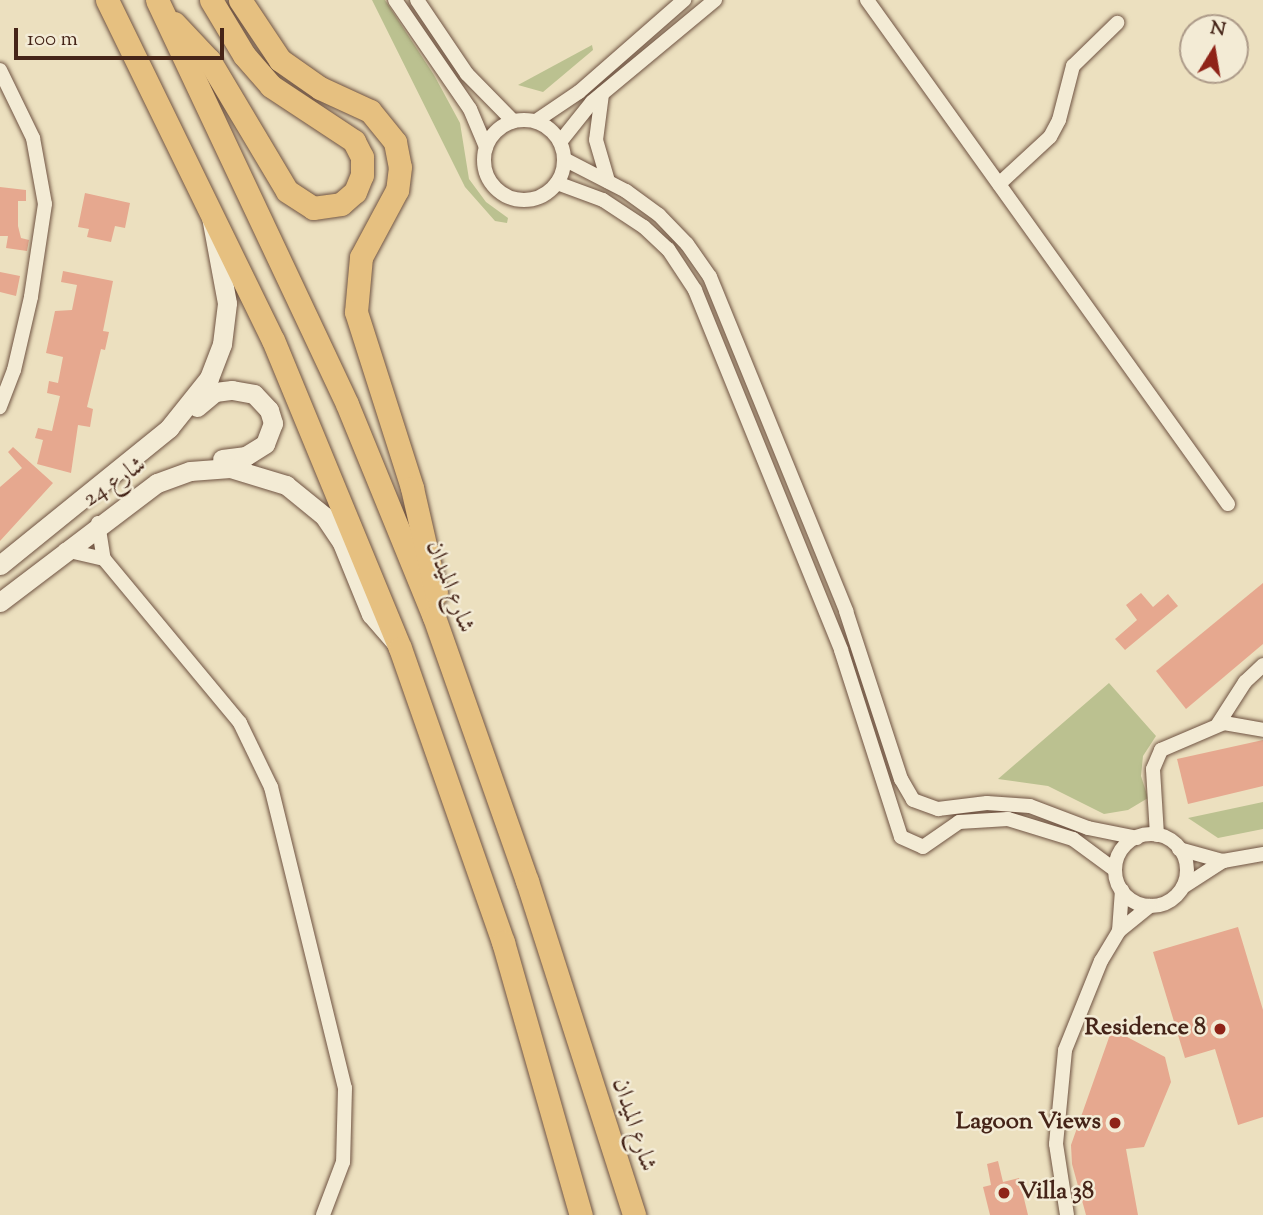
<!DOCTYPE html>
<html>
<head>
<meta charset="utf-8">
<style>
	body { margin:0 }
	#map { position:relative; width:1263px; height:1215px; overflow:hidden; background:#ece0bf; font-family:"Sorts Mill Goudy",Amiri,serif }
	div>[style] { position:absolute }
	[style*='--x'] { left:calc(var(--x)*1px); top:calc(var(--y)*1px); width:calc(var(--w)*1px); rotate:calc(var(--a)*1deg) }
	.green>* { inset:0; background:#bbc190 }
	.building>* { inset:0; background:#e6a88f }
	.roads { filter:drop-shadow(0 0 2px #6f5342) drop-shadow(0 0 2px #6f5342) }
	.street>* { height:14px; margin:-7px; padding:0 7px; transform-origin:7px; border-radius:7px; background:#f3ebd5 }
	.street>.ring { margin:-7px; padding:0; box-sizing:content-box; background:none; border:14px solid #f3ebd5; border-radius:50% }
	.secondary>* { height:19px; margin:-9.5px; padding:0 9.5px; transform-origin:9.5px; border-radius:9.5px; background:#f3ebd5 }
	.primary>* { height:23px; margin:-11.5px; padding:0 11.5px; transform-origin:11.5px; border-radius:11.5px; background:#e6c080 }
	.dots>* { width:19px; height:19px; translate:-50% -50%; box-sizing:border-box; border:4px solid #f3ebd5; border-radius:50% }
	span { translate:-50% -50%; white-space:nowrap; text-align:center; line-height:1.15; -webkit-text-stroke:5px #f3ebd5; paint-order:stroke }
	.street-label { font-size:24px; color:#452418 }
	.poi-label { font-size:24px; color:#452418; font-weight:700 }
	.right { translate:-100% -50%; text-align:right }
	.left { translate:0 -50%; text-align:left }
	.north { position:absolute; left:1179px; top:14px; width:70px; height:70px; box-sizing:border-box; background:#f3ebd5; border:2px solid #ad9b89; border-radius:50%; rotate:11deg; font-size:19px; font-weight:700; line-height:28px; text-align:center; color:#452418 }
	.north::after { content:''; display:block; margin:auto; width:24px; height:32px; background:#8f2418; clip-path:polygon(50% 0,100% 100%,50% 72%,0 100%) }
	.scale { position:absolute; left:14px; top:28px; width:210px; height:32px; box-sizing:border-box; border:4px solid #452418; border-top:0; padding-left:9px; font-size:21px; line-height:24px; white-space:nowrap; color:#452418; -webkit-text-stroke:5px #f3ebd5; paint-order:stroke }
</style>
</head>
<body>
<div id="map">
	<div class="green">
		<i style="clip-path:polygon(372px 0,385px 0,434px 75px,460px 123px,469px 179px,486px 202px,508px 218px,507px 223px,495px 221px,465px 187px)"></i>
		<i style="clip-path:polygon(592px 45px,593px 50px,543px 92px,518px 85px)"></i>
		<i style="clip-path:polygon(1109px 683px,1156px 736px,1143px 756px,1141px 776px,1148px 798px,1128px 810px,1104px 814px,1048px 786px,998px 779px)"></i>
		<i style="clip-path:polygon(1263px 802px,1263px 829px,1218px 838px,1188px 818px)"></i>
	</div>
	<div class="building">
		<i style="clip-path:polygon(0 187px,26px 190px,26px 201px,18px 201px,18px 226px,21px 238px,29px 240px,27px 251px,6px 248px,8px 236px,0 236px)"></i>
		<i style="clip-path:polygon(85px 193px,130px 203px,125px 228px,115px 226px,111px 242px,87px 237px,89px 229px,78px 227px)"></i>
		<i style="clip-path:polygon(63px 271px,113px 281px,103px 331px,109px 332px,105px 350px,101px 349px,87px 407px,93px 409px,90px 427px,78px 425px,71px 473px,37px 464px,43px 440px,35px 438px,38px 428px,52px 431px,60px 396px,47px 393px,49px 381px,58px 383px,63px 357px,46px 353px,55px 311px,72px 310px,77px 285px,61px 282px)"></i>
		<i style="clip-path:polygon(0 272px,20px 276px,16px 296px,0 292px)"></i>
		<i style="clip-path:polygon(13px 447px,53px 483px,0 541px,0 487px,22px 468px,8px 452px)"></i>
		<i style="clip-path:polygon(1263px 583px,1263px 644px,1186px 709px,1156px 671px)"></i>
		<i style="clip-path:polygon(1141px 593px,1153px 607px,1168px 594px,1178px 606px,1125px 650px,1115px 639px,1137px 620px,1126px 605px)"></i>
		<i style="clip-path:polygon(1263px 740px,1263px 786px,1188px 804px,1177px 759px)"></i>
		<i style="clip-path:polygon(1238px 927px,1263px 1010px,1263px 1117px,1238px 1125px,1215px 1049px,1185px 1058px,1153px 952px)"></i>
		<i style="clip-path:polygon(1112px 1029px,1165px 1057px,1171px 1082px,1144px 1147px,1126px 1149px,1138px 1215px,1086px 1215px,1072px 1164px,1071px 1145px)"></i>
		<i style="clip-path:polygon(998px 1161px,1003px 1182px,1019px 1178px,1028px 1215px,990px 1215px,983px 1187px,991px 1185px,987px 1164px)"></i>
	</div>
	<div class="roads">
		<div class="street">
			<i style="--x:395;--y:0;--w:132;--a:55.5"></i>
			<i style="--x:470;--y:109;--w:41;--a:67.2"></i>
			<i style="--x:417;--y:0;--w:89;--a:56"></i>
			<i style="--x:467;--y:74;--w:66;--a:45.6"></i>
			<i style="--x:867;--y:0;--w:620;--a:54.39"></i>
			<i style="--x:0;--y:70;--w:76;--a:64.1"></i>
			<i style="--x:33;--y:138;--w:67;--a:79.7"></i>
			<i style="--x:45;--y:204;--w:94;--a:98.6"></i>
			<i style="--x:31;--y:297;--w:75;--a:103.1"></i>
			<i style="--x:14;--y:370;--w:40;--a:111"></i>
			<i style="--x:602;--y:94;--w:46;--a:97.4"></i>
			<i style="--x:596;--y:140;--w:43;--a:73.7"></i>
			<i class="ring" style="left:484px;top:120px;width:66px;height:66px"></i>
			<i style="--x:536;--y:121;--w:52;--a:-34"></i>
			<i style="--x:579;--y:92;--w:140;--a:-41.2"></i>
			<i style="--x:560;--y:142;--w:51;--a:-51.3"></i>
			<i style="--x:592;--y:102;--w:160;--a:-39.7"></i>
			<i style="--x:564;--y:159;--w:70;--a:27.3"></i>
			<i style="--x:626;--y:191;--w:41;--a:36"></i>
			<i style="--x:659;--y:215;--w:40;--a:46"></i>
			<i style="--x:687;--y:244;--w:40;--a:55.1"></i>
			<i style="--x:710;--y:277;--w:361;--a:67.8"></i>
			<i style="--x:846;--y:611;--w:177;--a:71.9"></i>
			<i style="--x:901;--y:779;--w:24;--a:60"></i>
			<i style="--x:913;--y:800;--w:27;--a:20"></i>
			<i style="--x:938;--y:809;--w:49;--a:-7"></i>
			<i style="--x:987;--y:803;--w:43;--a:4"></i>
			<i style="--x:1030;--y:806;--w:62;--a:20.8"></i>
			<i style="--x:1088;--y:828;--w:50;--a:11.5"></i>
			<i style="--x:557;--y:183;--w:49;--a:20.3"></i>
			<i style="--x:603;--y:200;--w:49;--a:33.4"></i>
			<i style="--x:644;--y:227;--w:33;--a:43"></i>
			<i style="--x:668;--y:249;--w:49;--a:56.6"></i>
			<i style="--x:695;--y:290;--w:388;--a:67.9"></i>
			<i style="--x:841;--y:650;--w:196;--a:72.2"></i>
			<i style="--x:901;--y:837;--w:24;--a:24"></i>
			<i style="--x:923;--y:847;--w:44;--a:-34.8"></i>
			<i style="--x:959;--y:822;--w:49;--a:-3.5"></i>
			<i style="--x:1008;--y:819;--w:68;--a:17.1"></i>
			<i style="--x:1073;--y:839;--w:52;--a:36.4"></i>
			<i style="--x:999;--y:184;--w:69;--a:-42.7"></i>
			<i style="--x:1050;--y:137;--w:19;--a:-62"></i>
			<i style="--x:1059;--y:120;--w:56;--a:-75.5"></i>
			<i style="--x:1073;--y:66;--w:62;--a:-44.3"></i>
			<i style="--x:98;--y:523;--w:36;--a:81"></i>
			<i style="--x:104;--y:559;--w:213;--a:50.3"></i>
			<i style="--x:240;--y:723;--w:71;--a:64.2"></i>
			<i style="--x:271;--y:787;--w:310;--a:76.2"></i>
			<i style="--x:345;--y:1088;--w:74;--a:91.5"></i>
			<i style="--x:343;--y:1162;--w:57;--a:110.7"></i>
			<i style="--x:65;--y:550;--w:40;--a:13"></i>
			<i style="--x:1218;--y:724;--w:50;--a:-57.3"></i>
			<i style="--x:1245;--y:682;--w:25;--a:-43"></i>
			<i class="ring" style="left:1115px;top:834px;width:58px;height:58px"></i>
			<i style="--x:1157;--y:835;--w:66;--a:-93.5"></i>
			<i style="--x:1153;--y:769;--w:21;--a:-67"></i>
			<i style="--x:1161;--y:750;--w:69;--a:-23.2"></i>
			<i style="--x:1224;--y:723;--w:40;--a:10"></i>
			<i style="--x:1179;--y:849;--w:46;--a:15.3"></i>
			<i style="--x:1183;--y:887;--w:48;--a:-33"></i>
			<i style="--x:1223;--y:861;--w:41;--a:-9.9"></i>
			<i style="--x:1119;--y:931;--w:41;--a:-85.8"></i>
			<i style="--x:1067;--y:1215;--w:72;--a:-98.8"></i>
			<i style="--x:1056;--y:1144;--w:94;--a:-84.5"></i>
			<i style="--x:1065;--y:1050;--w:96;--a:-68"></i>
			<i style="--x:1101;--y:961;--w:35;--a:-59"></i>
			<i style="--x:1119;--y:931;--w:40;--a:-39"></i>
		</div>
		<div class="secondary">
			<i style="--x:197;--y:407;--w:23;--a:-40"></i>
			<i style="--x:215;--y:392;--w:17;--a:-7"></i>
			<i style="--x:232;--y:390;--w:22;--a:10"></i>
			<i style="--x:254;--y:394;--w:22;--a:47"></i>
			<i style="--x:269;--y:410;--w:14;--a:73"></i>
			<i style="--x:273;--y:423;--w:22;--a:111"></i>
			<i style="--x:265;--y:444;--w:22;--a:148"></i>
			<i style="--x:246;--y:456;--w:24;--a:173"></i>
			<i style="--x:0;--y:565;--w:218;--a:-39"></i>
			<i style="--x:169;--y:428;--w:64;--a:-51.3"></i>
			<i style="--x:209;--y:378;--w:36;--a:-69"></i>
			<i style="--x:222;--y:344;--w:41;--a:-83"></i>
			<i style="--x:227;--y:303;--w:87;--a:-100.5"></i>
			<i style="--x:0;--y:602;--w:197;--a:-37.2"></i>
			<i style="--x:157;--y:483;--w:35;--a:-20"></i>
			<i style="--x:190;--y:471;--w:40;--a:-4.3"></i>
			<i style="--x:230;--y:468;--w:59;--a:16.9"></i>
			<i style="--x:286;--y:485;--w:49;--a:39.2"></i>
			<i style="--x:324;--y:516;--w:32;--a:56"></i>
			<i style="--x:342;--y:543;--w:77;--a:67.8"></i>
			<i style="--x:371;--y:614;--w:37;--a:49"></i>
		</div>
		<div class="primary">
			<i style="--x:107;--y:0;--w:378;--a:64"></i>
			<i style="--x:273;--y:340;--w:333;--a:67.6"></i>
			<i style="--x:400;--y:648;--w:312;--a:70.7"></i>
			<i style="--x:503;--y:942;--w:284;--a:74.1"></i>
			<i style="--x:157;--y:0;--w:446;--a:64.8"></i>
			<i style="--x:347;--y:404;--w:230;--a:67.8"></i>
			<i style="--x:434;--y:617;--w:280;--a:70.6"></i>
			<i style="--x:527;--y:881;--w:351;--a:72.2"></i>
			<i style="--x:240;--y:0;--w:72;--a:56.3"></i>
			<i style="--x:280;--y:60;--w:49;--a:35"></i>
			<i style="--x:320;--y:88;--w:55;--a:24.7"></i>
			<i style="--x:370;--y:111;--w:40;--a:51"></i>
			<i style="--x:395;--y:142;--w:25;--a:79"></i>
			<i style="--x:400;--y:167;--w:23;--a:97"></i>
			<i style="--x:397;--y:190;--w:76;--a:118.2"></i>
			<i style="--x:361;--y:257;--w:55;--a:95.2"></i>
			<i style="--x:356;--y:312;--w:185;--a:72.3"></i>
			<i style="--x:412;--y:488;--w:108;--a:77.1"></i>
			<i style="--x:174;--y:23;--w:51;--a:46.6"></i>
			<i style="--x:209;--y:60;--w:152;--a:59.2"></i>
			<i style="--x:287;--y:191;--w:31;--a:33"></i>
			<i style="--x:313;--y:208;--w:28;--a:-8"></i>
			<i style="--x:341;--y:204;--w:18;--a:-41"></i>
			<i style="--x:355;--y:192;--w:18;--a:-68"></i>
			<i style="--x:362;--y:175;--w:18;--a:-90"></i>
			<i style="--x:362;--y:157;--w:18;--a:-117"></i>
			<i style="--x:354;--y:141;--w:100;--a:-146.5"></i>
			<i style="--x:271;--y:86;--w:41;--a:-131.1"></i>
			<i style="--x:244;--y:55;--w:64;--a:-121"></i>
		</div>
	</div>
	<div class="dots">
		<i style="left:1220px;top:1029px;background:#8f2418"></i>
		<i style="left:1115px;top:1123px;background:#8f2418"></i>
		<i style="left:1004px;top:1193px;background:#8f2418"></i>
	</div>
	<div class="street-label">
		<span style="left:115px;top:483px;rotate:-34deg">شارع 24</span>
		<span style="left:449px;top:587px;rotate:69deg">شارع الميدان</span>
		<span style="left:633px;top:1125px;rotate:72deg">شارع الميدان</span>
	</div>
	<div class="poi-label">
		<span class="right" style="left:1206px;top:1029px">Residence 8</span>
		<span class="right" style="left:1101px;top:1123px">Lagoon Views</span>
		<span class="left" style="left:1018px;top:1193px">Villa 38</span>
	</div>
	<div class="north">N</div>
	<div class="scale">100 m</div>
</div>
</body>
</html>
